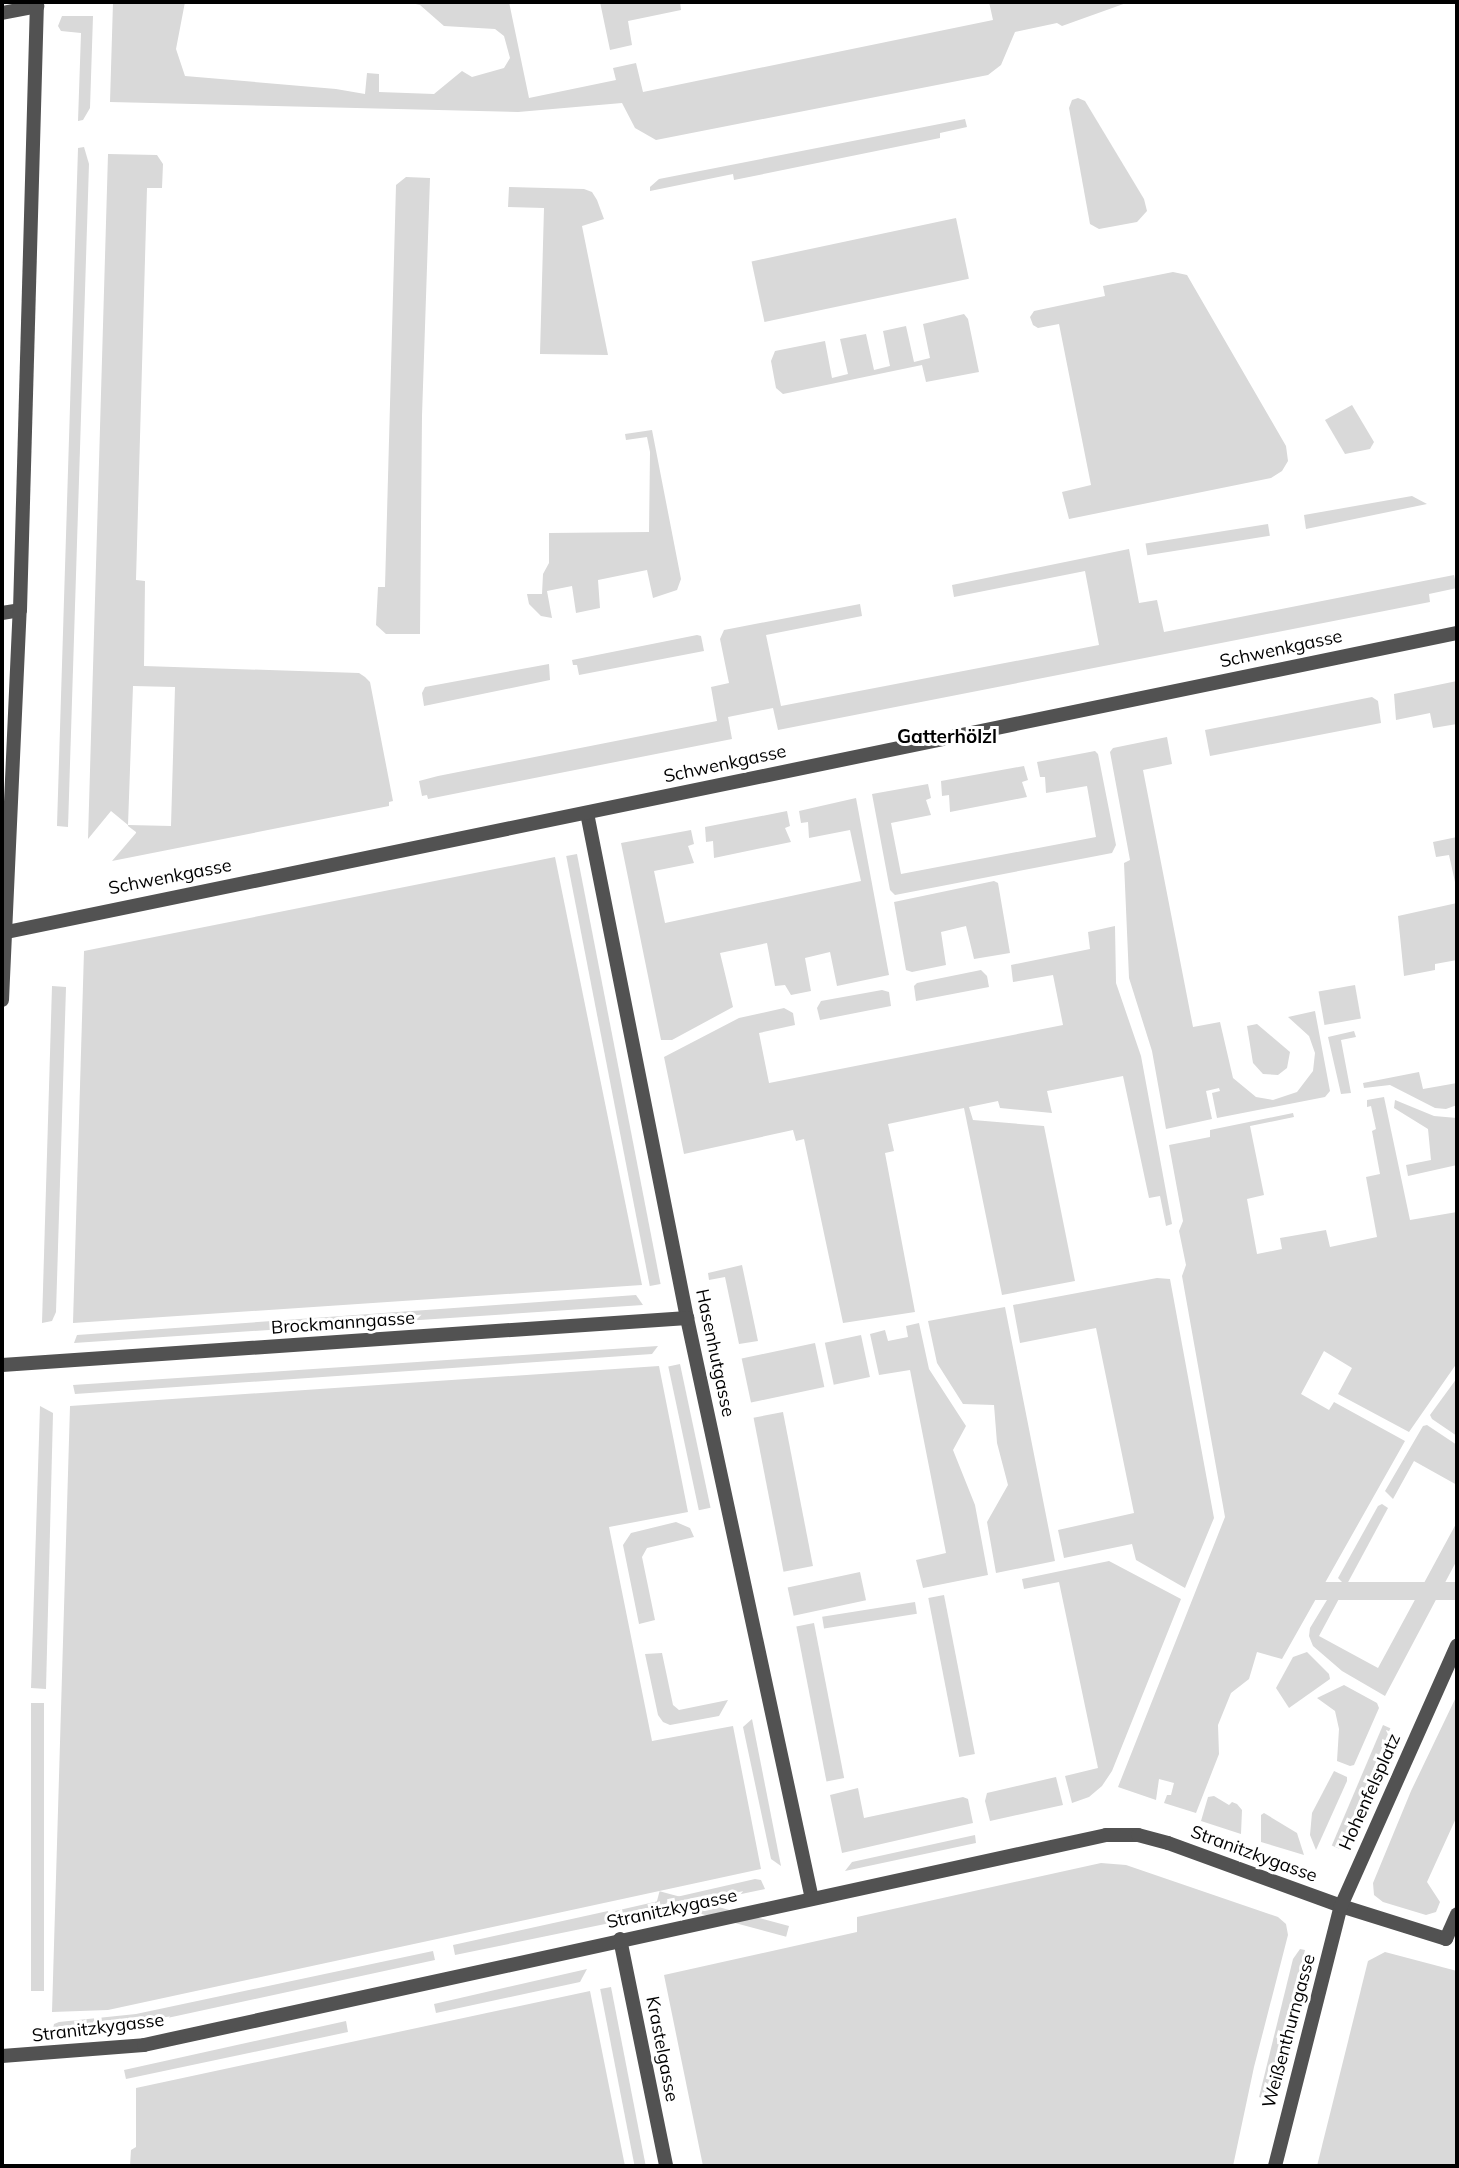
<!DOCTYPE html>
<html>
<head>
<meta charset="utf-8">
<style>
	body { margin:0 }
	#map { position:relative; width:1459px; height:2168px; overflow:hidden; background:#fff; font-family:Mulish,sans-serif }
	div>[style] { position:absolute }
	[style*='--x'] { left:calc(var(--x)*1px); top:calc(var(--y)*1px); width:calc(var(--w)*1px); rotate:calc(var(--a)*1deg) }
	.green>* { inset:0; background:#d9d9d9; transform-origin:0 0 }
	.minor>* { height:14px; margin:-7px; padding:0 7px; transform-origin:7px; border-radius:7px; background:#525252 }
	.tertiary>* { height:14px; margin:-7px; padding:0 7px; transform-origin:7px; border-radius:7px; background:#525252 }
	span { translate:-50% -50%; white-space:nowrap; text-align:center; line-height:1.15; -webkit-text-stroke:6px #fff; paint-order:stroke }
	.street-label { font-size:18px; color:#000 }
	.neighbourhood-label { font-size:19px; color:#000; font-weight:700 }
	.frame { position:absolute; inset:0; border:4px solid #000; pointer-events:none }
</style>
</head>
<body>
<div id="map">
	<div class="green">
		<i style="clip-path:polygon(113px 2px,185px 2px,176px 49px,185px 76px,336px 89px,365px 94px,367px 73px,379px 74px,379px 92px,434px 94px,462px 71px,472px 77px,504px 68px,510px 58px,504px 36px,495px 29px,444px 26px,420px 5px,407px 2px,509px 2px,529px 98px,616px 80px,613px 68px,636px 63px,643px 92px,993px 20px,989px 2px,1129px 2px,1062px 26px,1057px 23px,1015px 32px,1001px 65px,988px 75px,656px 140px,635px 128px,622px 103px,518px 112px,110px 102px)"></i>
		<i style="clip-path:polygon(600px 2px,680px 2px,681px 10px,628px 21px,632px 45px,610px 50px)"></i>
		<i style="clip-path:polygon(62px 16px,93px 16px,90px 108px,83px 120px,78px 121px,81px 33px,61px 31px,58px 26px)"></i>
		<i style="clip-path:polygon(1078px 98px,1085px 101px,1144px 199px,1147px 211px,1137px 222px,1099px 229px,1090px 224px,1069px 108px,1072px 100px)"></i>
		<i style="clip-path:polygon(965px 119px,967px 127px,940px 133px,940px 138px,734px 180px,733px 174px,650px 191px,650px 187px,659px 179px)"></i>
		<i style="clip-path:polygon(84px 147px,89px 164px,68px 827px,57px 826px,78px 148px)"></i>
		<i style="clip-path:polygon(108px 154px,157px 155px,163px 164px,162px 188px,147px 188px,136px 580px,145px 581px,144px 666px,359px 673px,365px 677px,370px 682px,393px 801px,389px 802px,389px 806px,112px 861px,136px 833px,136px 832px,128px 826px,128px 825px,171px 826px,175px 687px,133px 686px,128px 825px,111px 811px,88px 839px)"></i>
		<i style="clip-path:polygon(406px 177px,430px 178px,422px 416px,420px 634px,386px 634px,376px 625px,378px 587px,385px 587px,396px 185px)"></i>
		<i style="clip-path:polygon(509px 187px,584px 189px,592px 192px,597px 200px,604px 219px,582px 226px,608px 355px,540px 354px,544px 208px,508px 207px)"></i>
		<i style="left:956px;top:218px;width:62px;height:209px;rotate:78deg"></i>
		<i style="clip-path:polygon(1173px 272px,1187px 275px,1286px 446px,1288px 461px,1282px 471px,1271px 478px,1069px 519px,1062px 492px,1091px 485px,1059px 324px,1038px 328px,1033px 325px,1030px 317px,1034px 311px,1105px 296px,1103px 286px)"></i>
		<i style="clip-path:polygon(964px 314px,968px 319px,979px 372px,926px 382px,922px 365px,783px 394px,776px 388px,771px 361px,775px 351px,825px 341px,832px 378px,848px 374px,840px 339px,866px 334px,874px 370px,890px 366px,883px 331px,906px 326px,914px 362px,930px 358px,923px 324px)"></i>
		<i style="clip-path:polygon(1352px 405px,1374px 442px,1370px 449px,1345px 454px,1325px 420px)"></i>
		<i style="clip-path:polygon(652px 430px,681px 579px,677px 590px,653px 598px,647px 570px,598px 580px,600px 608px,576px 613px,572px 586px,547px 591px,552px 618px,541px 616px,529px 604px,527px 594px,542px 594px,543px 574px,549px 563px,549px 533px,649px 532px,650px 452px,647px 437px,626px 440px,625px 434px)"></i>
		<i style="clip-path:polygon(1412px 496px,1427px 504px,1306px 529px,1304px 515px)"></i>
		<i style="left:1268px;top:524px;width:12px;height:124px;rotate:81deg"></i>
		<i style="clip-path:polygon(1129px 549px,1139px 603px,1157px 600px,1164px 632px,1454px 575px,1457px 588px,1429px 594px,1430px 602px,778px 730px,773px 708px,728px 717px,732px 739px,428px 799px,427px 795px,422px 796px,419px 781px,438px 776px,717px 721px,711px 687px,729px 683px,720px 639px,724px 630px,860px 604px,862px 616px,766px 635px,781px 706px,1099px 645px,1085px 571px,954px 597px,952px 585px)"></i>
		<i style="clip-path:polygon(697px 635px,701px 636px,704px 651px,579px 675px,577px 665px,573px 665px,572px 660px)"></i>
		<i style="clip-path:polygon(549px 664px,550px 680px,424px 706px,422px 693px,425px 687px)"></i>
		<i style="clip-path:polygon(1457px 681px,1457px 724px,1433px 728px,1430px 713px,1396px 720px,1394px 694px)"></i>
		<i style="clip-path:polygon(1372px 697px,1378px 701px,1381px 723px,1210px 756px,1205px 730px)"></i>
		<i style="clip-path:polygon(1167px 737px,1172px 764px,1143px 770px,1193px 1027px,1220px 1022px,1233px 1078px,1256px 1097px,1273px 1100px,1297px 1092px,1313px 1071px,1315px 1053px,1309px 1036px,1288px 1017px,1315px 1011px,1330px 1091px,1325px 1097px,1217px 1118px,1212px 1093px,1220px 1091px,1219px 1088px,1206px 1091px,1212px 1119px,1166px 1129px,1152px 1051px,1129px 978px,1124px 863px,1130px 860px,1110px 752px,1113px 748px)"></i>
		<i style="clip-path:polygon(1095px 751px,1098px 754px,1116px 845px,1112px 853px,895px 895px,890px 890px,872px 794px,928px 784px,931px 798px,926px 800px,931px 815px,891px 823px,901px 874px,1096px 837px,1087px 786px,1046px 793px,1045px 777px,1040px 777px,1037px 762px)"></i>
		<i style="clip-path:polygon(1024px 766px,1028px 780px,1022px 782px,1027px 797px,950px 812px,949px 795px,942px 796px,941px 781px)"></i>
		<i style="clip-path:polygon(856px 798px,889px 975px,837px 986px,830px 952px,805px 958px,811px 991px,791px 995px,785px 985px,775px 986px,767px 943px,720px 953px,733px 1007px,672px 1040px,661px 1040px,621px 843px,691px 830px,694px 844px,688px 846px,694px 863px,654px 871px,665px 923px,861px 881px,850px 830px,809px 838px,808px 822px,801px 823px,799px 811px)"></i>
		<i style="clip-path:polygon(787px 811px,790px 826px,785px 828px,791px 842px,714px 858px,713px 841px,706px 842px,705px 827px)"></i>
		<i style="clip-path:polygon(1457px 837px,1457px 881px,1455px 882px,1449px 855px,1436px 857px,1433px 842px)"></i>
		<i style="left:577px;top:854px;width:438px;height:11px;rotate:79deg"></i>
		<i style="clip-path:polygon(555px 857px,642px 1285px,73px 1323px,84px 951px)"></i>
		<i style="clip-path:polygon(994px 881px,998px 883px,1010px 953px,974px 959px,966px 926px,941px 932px,946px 965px,912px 972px,906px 970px,894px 902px)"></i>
		<i style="clip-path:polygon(1457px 903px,1457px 960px,1435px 964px,1435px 970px,1404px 976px,1398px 916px)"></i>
		<i style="clip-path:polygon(1115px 926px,1116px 983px,1141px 1056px,1172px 1224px,1166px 1226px,1160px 1196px,1149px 1198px,1123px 1076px,1047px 1091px,1052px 1113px,1000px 1108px,998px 1101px,969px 1107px,973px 1120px,1044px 1126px,1075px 1281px,1002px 1295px,964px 1108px,888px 1124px,894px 1151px,885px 1153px,915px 1312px,843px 1323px,804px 1139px,796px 1141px,793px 1130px,684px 1154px,664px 1057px,739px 1018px,784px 1008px,793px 1013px,795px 1025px,759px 1033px,769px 1083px,1063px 1025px,1053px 975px,1013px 982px,1011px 965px,1090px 949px,1088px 932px)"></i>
		<i style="clip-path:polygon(981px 970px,987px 976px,989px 987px,916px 1001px,914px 986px,917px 983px)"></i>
		<i style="left:1355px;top:985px;width:34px;height:37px;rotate:80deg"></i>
		<i style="clip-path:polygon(52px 986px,66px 987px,56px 1312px,52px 1321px,42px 1323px)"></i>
		<i style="clip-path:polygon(882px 990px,889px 992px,891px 1006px,820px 1020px,817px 1008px,821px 1001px)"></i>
		<i style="clip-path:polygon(1257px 1024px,1290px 1052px,1287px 1068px,1278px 1075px,1263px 1074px,1253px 1063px,1247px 1026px)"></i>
		<i style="clip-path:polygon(1354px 1031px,1356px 1037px,1341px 1040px,1351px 1093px,1341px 1094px,1328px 1037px)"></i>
		<i style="clip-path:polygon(1419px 1072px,1423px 1089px,1457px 1083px,1457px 1105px,1446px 1109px,1435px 1108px,1390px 1085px,1364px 1088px,1363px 1083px)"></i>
		<i style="clip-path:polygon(1384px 1097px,1410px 1220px,1457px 1212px,1457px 1363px,1409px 1432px,1338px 1394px,1352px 1368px,1324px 1351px,1301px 1394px,1329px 1410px,1334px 1402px,1405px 1441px,1282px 1659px,1257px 1652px,1249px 1679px,1231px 1693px,1218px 1725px,1219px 1754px,1196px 1813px,1164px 1803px,1167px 1795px,1171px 1795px,1174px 1783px,1159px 1779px,1156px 1800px,1118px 1787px,1225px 1517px,1182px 1276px,1186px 1265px,1179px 1231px,1183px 1221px,1169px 1145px,1210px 1137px,1210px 1130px,1293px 1113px,1294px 1117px,1250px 1126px,1264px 1195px,1247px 1199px,1257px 1254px,1282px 1249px,1280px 1238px,1326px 1230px,1330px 1247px,1377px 1237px,1366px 1177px,1380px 1174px,1372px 1131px,1376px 1129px,1371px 1106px,1367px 1107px,1367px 1100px)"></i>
		<i style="clip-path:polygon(1395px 1100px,1434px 1116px,1457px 1118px,1457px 1165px,1408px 1176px,1406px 1165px,1431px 1160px,1428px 1129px,1394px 1108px)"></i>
		<i style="clip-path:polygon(742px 1265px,758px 1341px,739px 1344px,725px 1277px,709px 1280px,708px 1273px)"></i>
		<i style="clip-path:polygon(1157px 1278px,1170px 1279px,1214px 1518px,1185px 1588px,1136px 1560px,1132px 1544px,1064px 1558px,1058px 1530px,1134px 1513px,1096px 1328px,1020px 1343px,1013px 1305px)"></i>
		<i style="clip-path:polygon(636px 1295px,643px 1305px,74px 1343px,77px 1335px)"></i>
		<i style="clip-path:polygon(1005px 1307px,1055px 1561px,996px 1573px,987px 1522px,1008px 1485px,997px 1443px,994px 1405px,963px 1404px,937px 1363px,928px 1321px)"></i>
		<i style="clip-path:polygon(919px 1323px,929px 1369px,966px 1426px,953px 1450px,975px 1505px,988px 1575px,923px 1588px,916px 1560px,946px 1553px,910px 1370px,879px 1375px,870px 1334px,885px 1330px,888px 1341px,908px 1337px,906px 1326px)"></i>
		<i style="left:861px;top:1335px;width:43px;height:37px;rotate:78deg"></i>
		<i style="left:815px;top:1343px;width:45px;height:75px;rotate:78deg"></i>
		<i style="clip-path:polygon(658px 1346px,652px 1354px,337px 1376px,75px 1394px,73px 1385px)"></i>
		<i style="left:680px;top:1364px;width:147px;height:12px;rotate:78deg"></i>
		<i style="clip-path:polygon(659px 1366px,688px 1512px,609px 1527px,652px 1741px,733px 1726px,761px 1869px,108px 2010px,52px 2012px,70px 1406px)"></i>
		<i style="clip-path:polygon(1457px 1378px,1457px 1436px,1432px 1419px,1430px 1415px)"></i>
		<i style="clip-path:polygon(40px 1406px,53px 1413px,46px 1689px,31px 1688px)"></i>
		<i style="left:783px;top:1412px;width:157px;height:30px;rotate:79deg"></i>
		<i style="clip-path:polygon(1427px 1425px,1457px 1445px,1457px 1485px,1414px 1461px,1393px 1499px,1385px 1491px,1423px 1426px)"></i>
		<i style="clip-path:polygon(1382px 1504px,1388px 1508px,1346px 1586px,1338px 1578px,1378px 1506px)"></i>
		<i style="clip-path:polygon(676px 1522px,690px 1528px,694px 1537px,647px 1548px,642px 1557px,655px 1620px,639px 1624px,623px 1545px,631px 1533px)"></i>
		<i style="clip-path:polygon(1457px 1522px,1457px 1560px,1385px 1696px,1342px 1671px,1313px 1646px,1309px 1636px,1310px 1628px,1333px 1590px,1341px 1595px,1319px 1636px,1378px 1668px)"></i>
		<i style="clip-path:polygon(1109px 1561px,1181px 1599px,1112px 1771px,1102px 1786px,1089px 1797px,1072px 1803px,1065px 1776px,1098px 1768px,1059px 1582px,1024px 1589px,1022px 1579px)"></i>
		<i style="left:860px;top:1572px;width:29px;height:74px;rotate:78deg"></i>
		<i style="left:1457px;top:1582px;width:18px;height:152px;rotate:90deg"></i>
		<i style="left:944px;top:1595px;width:162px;height:16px;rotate:79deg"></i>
		<i style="left:915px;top:1602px;width:12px;height:94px;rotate:81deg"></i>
		<i style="left:814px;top:1623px;width:158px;height:18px;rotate:79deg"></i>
		<i style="clip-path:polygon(1307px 1652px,1329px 1674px,1330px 1679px,1289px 1708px,1276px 1688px,1293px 1657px)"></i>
		<i style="clip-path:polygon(662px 1653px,673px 1705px,679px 1710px,728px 1700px,719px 1716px,670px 1725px,663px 1722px,658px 1715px,645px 1654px)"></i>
		<i style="clip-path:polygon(1344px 1685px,1377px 1703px,1379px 1708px,1354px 1765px,1350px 1766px,1337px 1761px,1339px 1729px,1335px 1711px,1317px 1698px)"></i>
		<i style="clip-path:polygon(1457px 1695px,1457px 1816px,1427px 1882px,1440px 1902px,1436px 1912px,1426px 1915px,1383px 1902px,1374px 1895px,1373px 1883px,1411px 1791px)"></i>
		<i style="left:31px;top:1703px;width:13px;height:288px"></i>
		<i style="clip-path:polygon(752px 1719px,781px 1866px,771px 1859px,743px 1727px)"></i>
		<i style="left:1383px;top:1725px;width:8px;height:131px;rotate:23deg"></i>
		<i style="clip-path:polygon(1334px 1771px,1347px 1777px,1347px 1781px,1316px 1850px,1310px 1835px,1312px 1813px)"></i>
		<i style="clip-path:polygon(1056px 1777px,1063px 1805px,990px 1821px,985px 1801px,987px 1793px)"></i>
		<i style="clip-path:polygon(858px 1788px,864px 1818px,963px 1797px,968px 1799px,973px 1823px,842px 1853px,830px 1795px)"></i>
		<i style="clip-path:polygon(1214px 1796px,1229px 1805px,1232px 1802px,1237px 1804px,1242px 1810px,1241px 1834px,1201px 1821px,1208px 1797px)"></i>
		<i style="clip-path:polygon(1264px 1813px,1297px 1833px,1304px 1855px,1261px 1842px,1261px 1815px)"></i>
		<i style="clip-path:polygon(975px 1835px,976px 1843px,845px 1871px,852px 1862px)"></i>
		<i style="clip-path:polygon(1101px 1863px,1126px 1865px,1278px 1917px,1286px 1924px,1288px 1935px,1254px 2067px,1233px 2166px,703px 2166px,664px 1975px,857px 1932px,857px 1917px)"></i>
		<i style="clip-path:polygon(755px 1879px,761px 1880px,765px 1889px,617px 1920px,615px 1911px)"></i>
		<i style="clip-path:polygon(608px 1911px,610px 1923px,455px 1955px,453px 1945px)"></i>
		<i style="left:789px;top:1926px;width:11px;height:134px;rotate:105deg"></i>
		<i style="clip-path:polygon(1300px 1949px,1305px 1950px,1266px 2100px,1259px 2097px,1293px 1959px)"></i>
		<i style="clip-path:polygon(433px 1951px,435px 1960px,135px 2025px,52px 2033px,54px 2024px,59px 2022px,136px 2014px)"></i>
		<i style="clip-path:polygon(1385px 1952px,1457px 1971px,1457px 2166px,1317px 2166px,1368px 1961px)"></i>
		<i style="clip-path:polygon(587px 1969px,580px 1982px,436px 2013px,434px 2004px)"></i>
		<i style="left:611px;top:1987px;width:183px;height:11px;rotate:79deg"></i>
		<i style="clip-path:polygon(590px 1991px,625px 2166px,130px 2166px,131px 2150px,136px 2147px,136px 2088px)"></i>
		<i style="clip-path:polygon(346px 2021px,348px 2032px,126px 2079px,124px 2070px)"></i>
	</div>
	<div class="minor">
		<i style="--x:2;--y:13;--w:36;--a:-11"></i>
		<i style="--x:2;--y:613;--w:18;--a:-9"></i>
		<i style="--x:587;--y:813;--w:515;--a:78.8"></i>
		<i style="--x:687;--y:1318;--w:594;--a:77.86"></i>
		<i style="--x:2;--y:933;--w:1486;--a:-11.65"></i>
		<i style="--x:2;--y:1365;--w:687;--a:-3.93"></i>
		<i style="--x:620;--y:1939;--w:232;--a:78.5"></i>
		<i style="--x:2;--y:2056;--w:142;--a:-4.4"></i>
		<i style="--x:144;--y:2045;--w:985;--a:-12.31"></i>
		<i style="--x:1106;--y:1835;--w:32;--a:0"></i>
		<i style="--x:1138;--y:1835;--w:31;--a:15"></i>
		<i style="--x:1168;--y:1843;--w:184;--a:20"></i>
		<i style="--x:1341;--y:1906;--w:110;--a:17.4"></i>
		<i style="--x:1446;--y:1939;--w:27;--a:-66"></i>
		<i style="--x:1275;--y:2166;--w:268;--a:-75.8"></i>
		<i style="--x:1341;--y:1906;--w:285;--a:-66"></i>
	</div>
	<div class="tertiary">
		<i style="--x:2;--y:1000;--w:390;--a:-87.4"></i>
		<i style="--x:20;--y:610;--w:608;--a:-88.4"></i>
	</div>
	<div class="street-label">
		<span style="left:1281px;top:649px;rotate:-12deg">Schwenkgasse</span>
		<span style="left:725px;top:764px;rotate:-12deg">Schwenkgasse</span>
		<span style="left:170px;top:877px;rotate:-11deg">Schwenkgasse</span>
		<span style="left:343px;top:1323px;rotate:-4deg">Brockmanngasse</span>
		<span style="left:715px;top:1353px;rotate:78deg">Hasenhutgasse</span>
		<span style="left:1370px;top:1792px;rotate:-66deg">Hohenfelsplatz</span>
		<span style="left:1254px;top:1854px;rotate:20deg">Stranitzkygasse</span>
		<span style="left:672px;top:1909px;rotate:-12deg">Stranitzkygasse</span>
		<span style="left:98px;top:2028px;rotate:-7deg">Stranitzkygasse</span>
		<span style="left:1289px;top:2031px;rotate:-75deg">Weißenthurngasse</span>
		<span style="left:662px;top:2049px;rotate:79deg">Krastelgasse</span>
	</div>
	<div class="neighbourhood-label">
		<span style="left:947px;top:737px">Gatterhölzl</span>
	</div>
	<div class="frame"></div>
</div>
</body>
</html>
